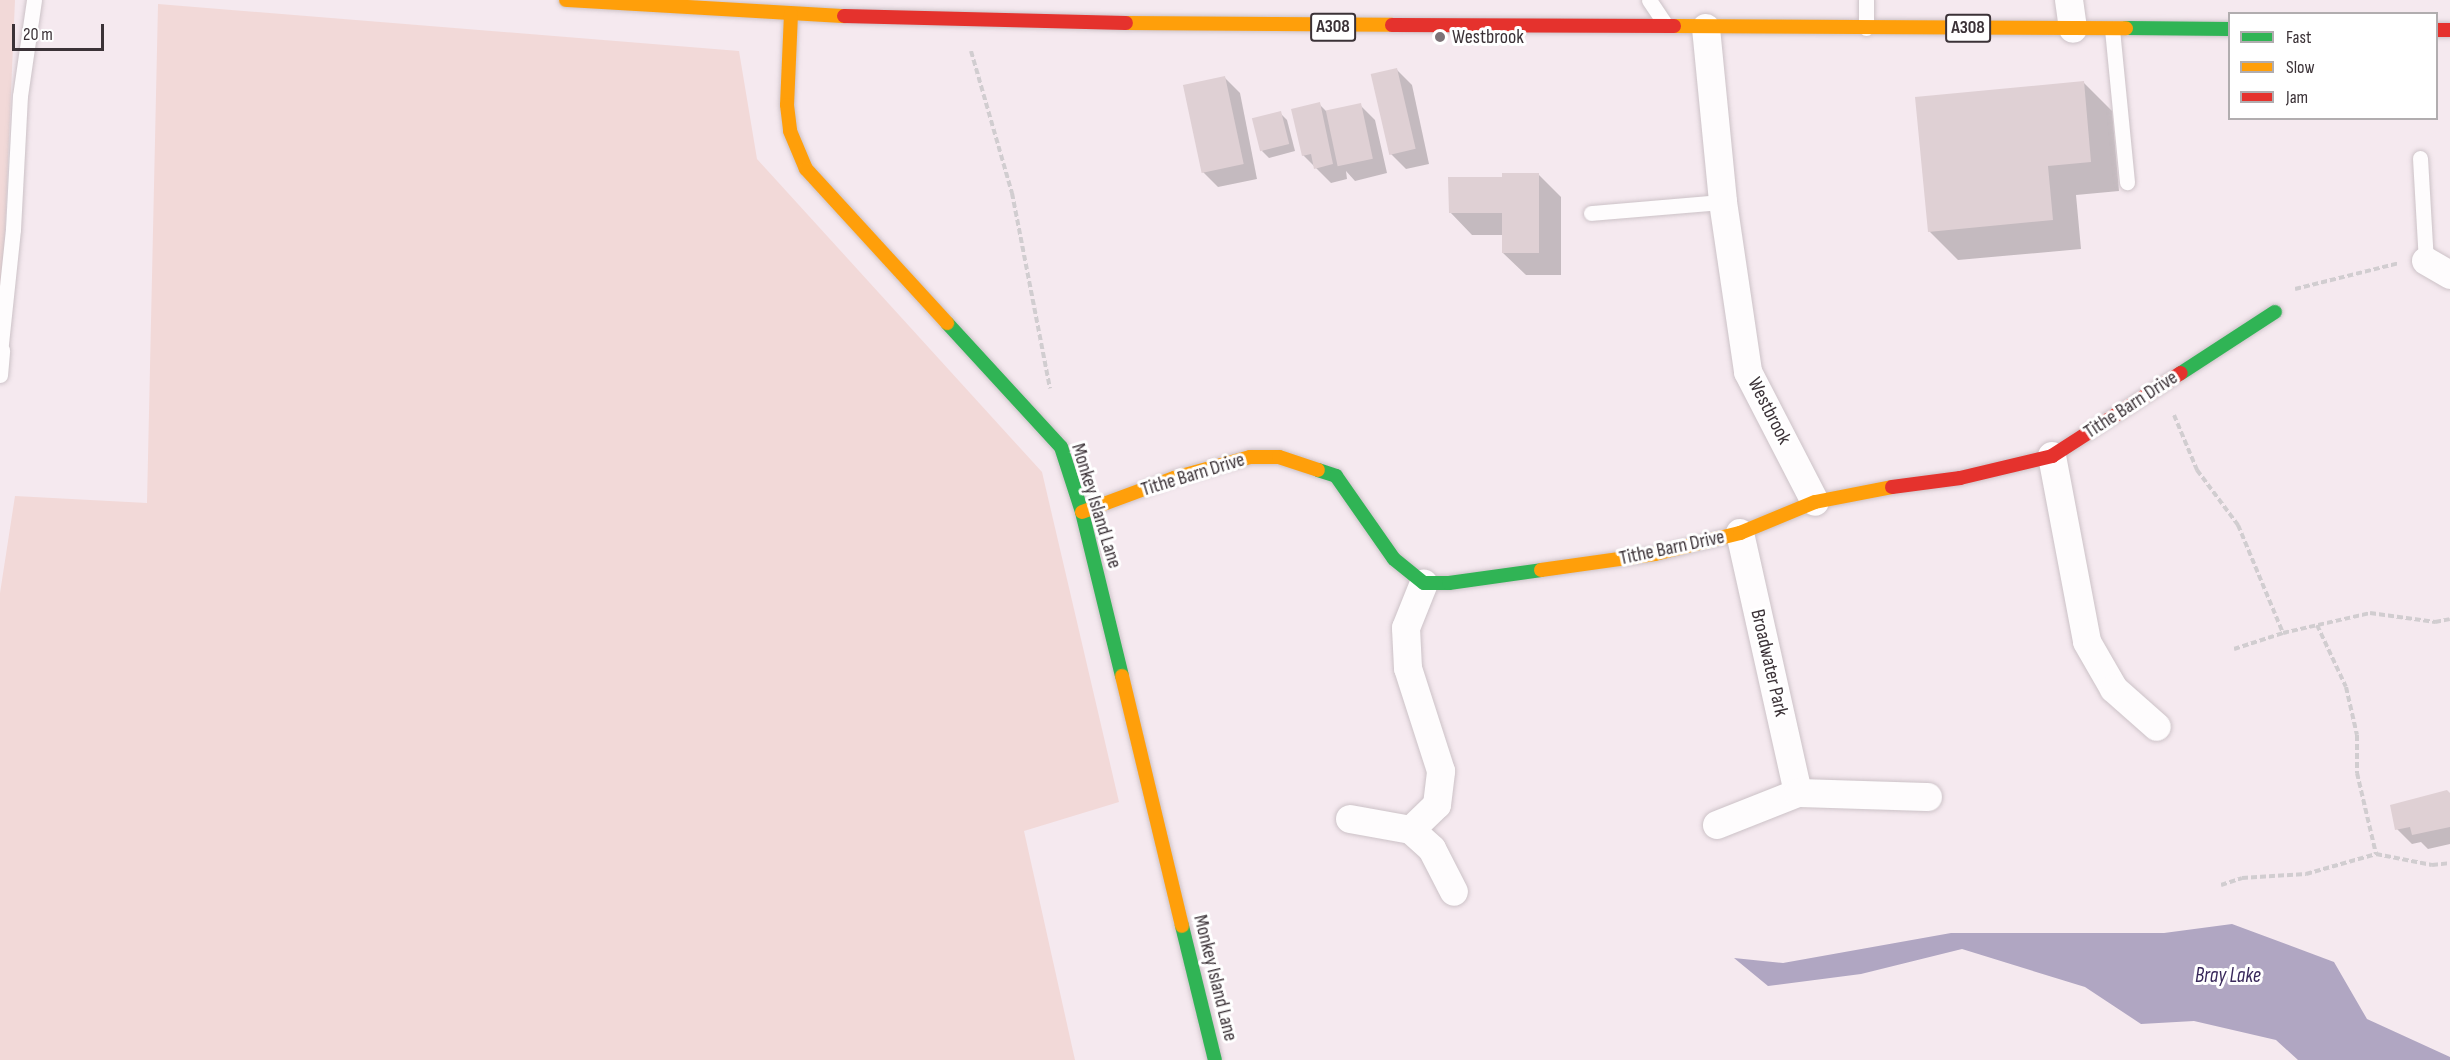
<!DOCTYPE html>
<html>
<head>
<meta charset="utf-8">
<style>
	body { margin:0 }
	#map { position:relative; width:2450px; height:1060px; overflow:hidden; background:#f5e9ef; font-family:"Sofia Sans Condensed",sans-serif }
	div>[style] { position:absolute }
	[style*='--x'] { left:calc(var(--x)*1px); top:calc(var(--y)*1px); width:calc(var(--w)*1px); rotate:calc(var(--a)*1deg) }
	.green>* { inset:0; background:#f2d9d8 }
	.water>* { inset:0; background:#b0a6c2 }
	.shadow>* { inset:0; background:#0003 }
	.building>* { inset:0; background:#dfd0d4; transform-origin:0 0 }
	.path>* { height:4px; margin-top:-2px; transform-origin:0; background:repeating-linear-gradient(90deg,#d1cdd0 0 6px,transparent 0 9px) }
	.roads { filter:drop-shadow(0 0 2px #ccc2c7) drop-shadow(0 0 2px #ccc2c7) }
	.lane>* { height:15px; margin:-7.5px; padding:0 7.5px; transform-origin:7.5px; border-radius:7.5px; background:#fefcfd }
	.street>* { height:28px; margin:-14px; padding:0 14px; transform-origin:14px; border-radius:14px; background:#fefcfd }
	.fast>* { height:14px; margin:-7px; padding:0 7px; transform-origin:7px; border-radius:7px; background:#30b455 }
	.slow>* { height:14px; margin:-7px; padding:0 7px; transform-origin:7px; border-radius:7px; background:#ff9f0a }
	.jam>* { height:14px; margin:-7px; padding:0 7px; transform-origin:7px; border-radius:7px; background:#e5322d }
	.dots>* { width:16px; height:16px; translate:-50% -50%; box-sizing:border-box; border:3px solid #fff; border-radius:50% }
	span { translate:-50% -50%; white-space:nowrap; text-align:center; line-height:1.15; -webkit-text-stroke:6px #fff; paint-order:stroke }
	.shield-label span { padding:2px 4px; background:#fff; border:2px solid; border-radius:4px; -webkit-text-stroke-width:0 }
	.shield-label { font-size:18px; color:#3b3237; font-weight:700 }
	.poi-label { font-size:20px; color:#3b3237 }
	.left { translate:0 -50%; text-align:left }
	.street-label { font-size:20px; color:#3b3237 }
	.water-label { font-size:21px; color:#39295b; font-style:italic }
	.legend { position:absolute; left:2228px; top:12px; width:210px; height:108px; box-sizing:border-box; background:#fff; border:2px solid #b1adaf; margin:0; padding:8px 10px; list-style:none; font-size:18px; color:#3b3237 }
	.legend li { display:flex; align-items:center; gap:12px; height:30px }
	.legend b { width:30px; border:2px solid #b1adaf }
	.scale { position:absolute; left:12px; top:24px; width:92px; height:27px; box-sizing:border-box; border:3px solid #3b3237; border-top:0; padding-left:8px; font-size:18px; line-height:21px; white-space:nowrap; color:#3b3237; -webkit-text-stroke:4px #fff; paint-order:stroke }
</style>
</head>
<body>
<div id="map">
	<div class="green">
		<i style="clip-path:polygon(0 0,15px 0,0 347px)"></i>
		<i style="clip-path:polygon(158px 4px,739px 51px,757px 159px,1042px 472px,1119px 802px,1024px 831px,1075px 1060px,0 1060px,0 593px,15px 496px,147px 503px)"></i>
	</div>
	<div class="water">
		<i style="clip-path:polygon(2232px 924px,2334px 962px,2367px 1019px,2450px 1057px,2450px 1060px,2298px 1060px,2276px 1040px,2194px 1021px,2141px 1024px,2085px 987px,1962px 949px,1861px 974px,1768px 986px,1734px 958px,1783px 963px,1951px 933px,2164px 933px)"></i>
	</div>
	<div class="shadow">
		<i style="clip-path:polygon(1397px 70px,1412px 85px,1429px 164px,1406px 169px,1391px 154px)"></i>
		<i style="clip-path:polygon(1225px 78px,1240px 93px,1257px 179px,1218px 187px,1203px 172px)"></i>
		<i style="clip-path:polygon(2083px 82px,2112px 111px,2119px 191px,2076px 195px,2081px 249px,1958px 260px,1929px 231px)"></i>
		<i style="clip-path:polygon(1319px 104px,1327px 112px,1360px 105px,1375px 120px,1387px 173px,1355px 181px,1346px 171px,1347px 179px,1331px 183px,1303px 155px)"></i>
		<i style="clip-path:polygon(1280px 113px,1287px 120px,1295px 151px,1269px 158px,1262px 151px)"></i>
		<i style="clip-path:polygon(1538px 174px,1561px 197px,1561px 275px,1526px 275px,1503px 253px,1503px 235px,1472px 235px,1450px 212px,1503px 178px)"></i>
		<i style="clip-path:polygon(2450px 794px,2450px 844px,2428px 849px,2421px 842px,2412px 844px,2397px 829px)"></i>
	</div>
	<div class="building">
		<i style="left:1397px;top:68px;width:83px;height:27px;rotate:77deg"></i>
		<i style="left:1225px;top:76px;width:90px;height:43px;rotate:78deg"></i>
		<i style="clip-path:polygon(2084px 81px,2091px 162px,2048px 166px,2053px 220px,1928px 232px,1915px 97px)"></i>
		<i style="clip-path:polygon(1320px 102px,1333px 164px,1314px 169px,1311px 154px,1302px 156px,1291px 109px)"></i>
		<i style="left:1361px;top:103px;width:57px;height:36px;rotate:78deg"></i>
		<i style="left:1281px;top:111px;width:34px;height:30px;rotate:76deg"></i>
		<i style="clip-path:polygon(1502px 173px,1539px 173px,1539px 253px,1502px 253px,1502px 213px,1449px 213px,1448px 177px,1502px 177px)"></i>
		<i style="clip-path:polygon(2447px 790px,2450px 793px,2450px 827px,2412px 835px,2410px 827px,2395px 830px,2390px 805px)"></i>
	</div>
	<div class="path">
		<i style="--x:971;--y:51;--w:148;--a:73.9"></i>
		<i style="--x:1012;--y:193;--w:199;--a:79"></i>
		<i style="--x:2295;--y:289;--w:107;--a:-14"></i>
		<i style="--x:2174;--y:415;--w:60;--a:67.3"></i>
		<i style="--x:2197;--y:470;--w:69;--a:53.3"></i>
		<i style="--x:2238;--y:525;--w:117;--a:67.4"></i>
		<i style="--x:2317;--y:625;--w:68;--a:64.9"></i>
		<i style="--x:2346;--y:687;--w:49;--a:77.1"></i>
		<i style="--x:2357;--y:735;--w:38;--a:90"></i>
		<i style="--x:2357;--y:773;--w:83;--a:76.8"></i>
		<i style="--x:2234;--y:649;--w:52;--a:-18.1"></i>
		<i style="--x:2283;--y:633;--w:89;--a:-12.9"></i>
		<i style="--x:2370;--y:613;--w:66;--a:7.9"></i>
		<i style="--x:2435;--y:622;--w:15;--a:-11"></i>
		<i style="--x:2221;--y:885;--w:22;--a:-18"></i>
		<i style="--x:2242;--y:878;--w:64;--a:-3.6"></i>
		<i style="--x:2306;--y:874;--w:73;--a:-15.9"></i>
		<i style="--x:2376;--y:854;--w:57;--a:11.1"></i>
		<i style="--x:2432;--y:865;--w:18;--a:-6"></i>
	</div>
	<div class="roads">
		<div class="lane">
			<i style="--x:1649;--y:0;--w:30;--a:56"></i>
			<i style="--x:1866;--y:0;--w:28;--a:90"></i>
			<i style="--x:2112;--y:29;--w:154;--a:84.4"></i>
			<i style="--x:2420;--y:158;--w:103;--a:86.7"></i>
			<i style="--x:1591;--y:213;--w:132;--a:-4.8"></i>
			<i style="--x:0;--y:353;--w:125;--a:-84"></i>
			<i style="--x:13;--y:229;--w:133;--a:-87"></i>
			<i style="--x:20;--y:96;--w:97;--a:-81.7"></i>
			<i style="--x:0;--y:375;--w:25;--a:-85"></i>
		</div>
		<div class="street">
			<i style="--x:2069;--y:0;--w:29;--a:82"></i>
			<i style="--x:1706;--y:28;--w:175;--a:84.4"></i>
			<i style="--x:1723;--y:202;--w:172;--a:81.6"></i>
			<i style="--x:1748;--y:372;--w:146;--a:62.7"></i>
			<i style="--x:2426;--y:261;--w:28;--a:30"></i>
			<i style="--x:2052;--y:456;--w:189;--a:79.3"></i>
			<i style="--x:2087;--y:642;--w:54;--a:60.1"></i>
			<i style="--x:2114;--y:689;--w:57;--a:41.5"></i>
			<i style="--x:1740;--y:533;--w:266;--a:77.4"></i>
			<i style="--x:1350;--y:819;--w:62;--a:10.2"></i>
			<i style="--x:1411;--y:830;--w:28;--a:42"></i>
			<i style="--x:1432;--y:849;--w:48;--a:62.9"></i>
			<i style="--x:1717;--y:825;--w:87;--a:-21.6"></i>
			<i style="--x:1798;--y:793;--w:130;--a:1.8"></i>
			<i style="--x:1411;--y:830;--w:36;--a:-44"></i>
			<i style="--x:1437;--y:805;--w:34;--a:-83"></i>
			<i style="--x:1441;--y:771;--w:108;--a:-107.8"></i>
			<i style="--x:1408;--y:668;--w:40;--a:-92.9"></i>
			<i style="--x:1406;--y:628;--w:48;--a:-68.2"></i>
		</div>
		<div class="fast">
			<i style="--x:2126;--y:28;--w:104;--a:0.6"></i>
			<i style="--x:947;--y:323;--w:168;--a:47.4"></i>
			<i style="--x:1061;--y:447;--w:68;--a:72.1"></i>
			<i style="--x:1082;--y:512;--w:169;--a:76.3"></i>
			<i style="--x:2181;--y:373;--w:112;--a:-33"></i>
			<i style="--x:1318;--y:470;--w:19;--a:18"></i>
			<i style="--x:1336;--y:476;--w:101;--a:55.1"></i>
			<i style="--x:1394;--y:559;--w:38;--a:39"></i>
			<i style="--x:1424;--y:583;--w:25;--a:0"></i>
			<i style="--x:1449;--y:583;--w:93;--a:-8"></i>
			<i style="--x:1182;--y:926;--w:138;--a:76.2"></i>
		</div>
		<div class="slow">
			<i style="--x:566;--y:0;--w:278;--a:3.3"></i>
			<i style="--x:791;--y:14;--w:91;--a:92.5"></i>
			<i style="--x:787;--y:105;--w:26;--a:83"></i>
			<i style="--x:790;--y:131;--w:41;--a:67.2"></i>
			<i style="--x:806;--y:169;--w:209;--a:47.5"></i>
			<i style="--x:1126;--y:23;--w:266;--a:0.4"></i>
			<i style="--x:1674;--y:26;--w:452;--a:0.3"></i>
			<i style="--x:1082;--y:512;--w:98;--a:-20.3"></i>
			<i style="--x:1174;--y:478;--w:79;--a:-15.4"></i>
			<i style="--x:1250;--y:457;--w:29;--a:0"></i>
			<i style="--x:1279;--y:457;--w:41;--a:18.4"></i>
			<i style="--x:1541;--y:570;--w:115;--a:-8"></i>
			<i style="--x:1655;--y:554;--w:88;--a:-13.9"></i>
			<i style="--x:1740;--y:533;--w:81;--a:-22.5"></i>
			<i style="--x:1815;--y:502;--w:78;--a:-11"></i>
			<i style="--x:1122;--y:676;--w:257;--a:76.5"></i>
		</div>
		<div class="jam">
			<i style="--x:844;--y:16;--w:282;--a:1.4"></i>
			<i style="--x:1392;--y:25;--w:282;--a:0.2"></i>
			<i style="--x:2436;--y:30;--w:14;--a:0"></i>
			<i style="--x:1892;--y:487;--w:69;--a:-7.5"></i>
			<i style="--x:1960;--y:478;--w:95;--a:-13.4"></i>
			<i style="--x:2052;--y:456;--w:153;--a:-32.8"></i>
		</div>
	</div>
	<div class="dots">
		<i style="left:1440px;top:37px;background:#7c7277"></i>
	</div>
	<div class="shield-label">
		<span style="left:1333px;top:27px">A308</span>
		<span style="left:1968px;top:28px">A308</span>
	</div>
	<div class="poi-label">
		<span class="left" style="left:1452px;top:37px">Westbrook</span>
	</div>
	<div class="street-label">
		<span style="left:2131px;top:405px;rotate:-33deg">Tithe Barn Drive</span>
		<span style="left:1769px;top:411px;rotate:63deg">Westbrook</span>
		<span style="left:1193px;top:475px;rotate:-17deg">Tithe Barn Drive</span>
		<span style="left:1096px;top:506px;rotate:73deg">Monkey Island Lane</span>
		<span style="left:1672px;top:548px;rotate:-12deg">Tithe Barn Drive</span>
		<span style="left:1769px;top:663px;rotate:77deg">Broadwater Park</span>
		<span style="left:1215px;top:978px;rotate:76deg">Monkey Island Lane</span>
	</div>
	<div class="water-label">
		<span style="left:2228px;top:976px">Bray Lake</span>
	</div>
	<ul class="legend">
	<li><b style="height:8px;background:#30b455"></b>Fast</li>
	<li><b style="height:8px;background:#ff9f0a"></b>Slow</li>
	<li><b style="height:8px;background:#e5322d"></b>Jam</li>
	</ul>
	<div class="scale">20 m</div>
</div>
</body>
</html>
